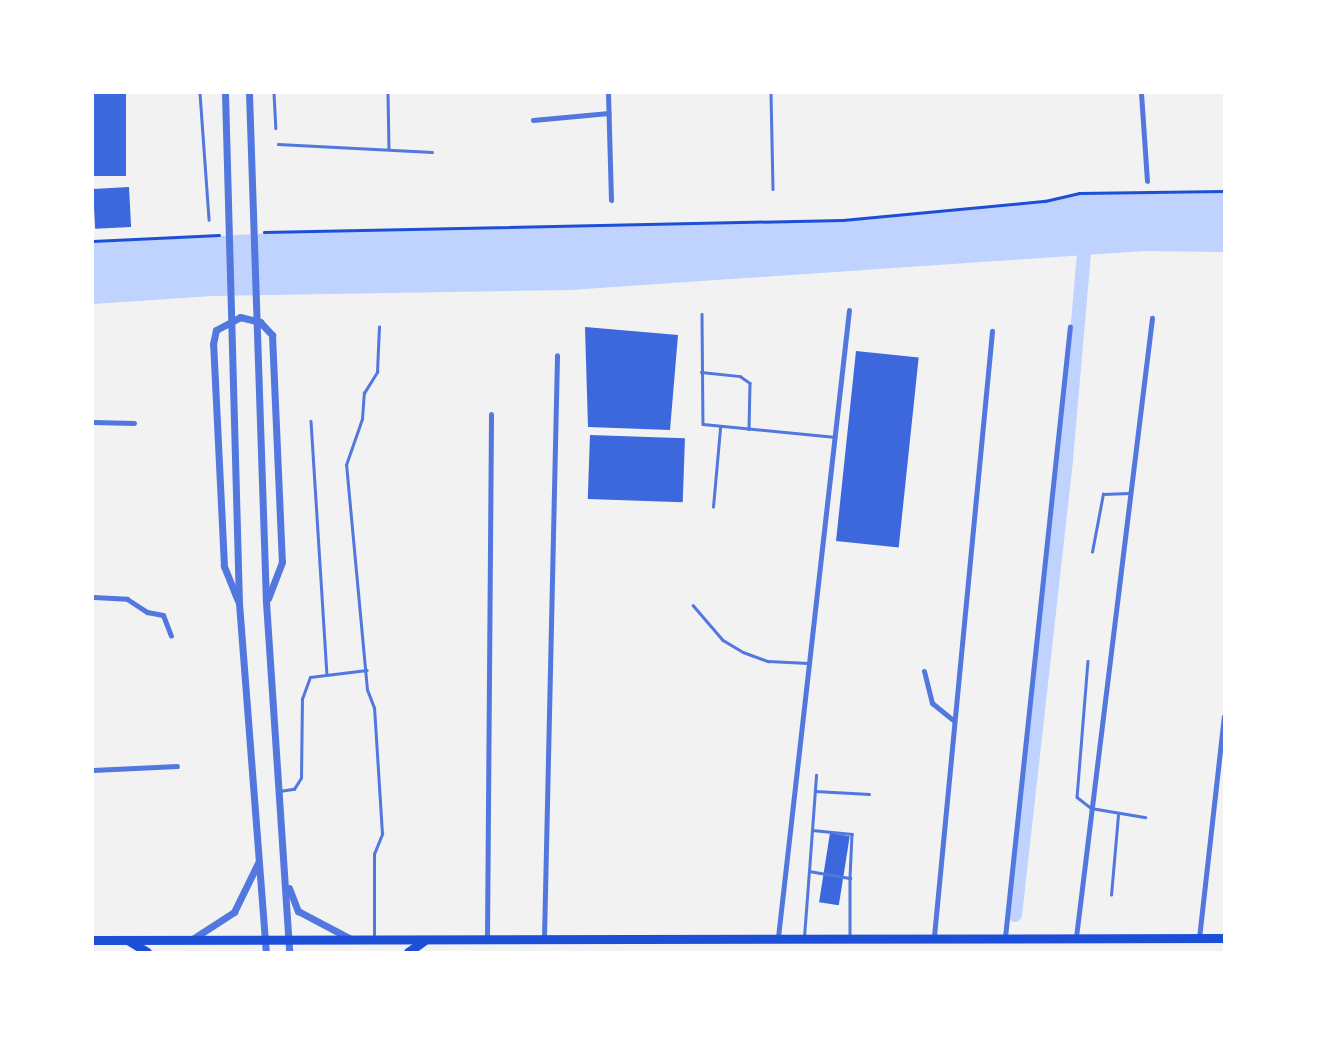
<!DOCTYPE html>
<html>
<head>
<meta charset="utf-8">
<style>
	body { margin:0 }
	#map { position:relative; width:1317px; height:1045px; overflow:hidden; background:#f2f2f2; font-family:Roboto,sans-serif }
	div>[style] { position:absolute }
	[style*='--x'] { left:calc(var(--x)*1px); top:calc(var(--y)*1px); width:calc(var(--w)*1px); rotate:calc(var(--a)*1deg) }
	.water>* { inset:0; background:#bfd3fe }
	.canal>* { height:14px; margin:-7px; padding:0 7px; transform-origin:7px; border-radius:7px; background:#bfd3fe }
	.building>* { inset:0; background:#3d67dc; transform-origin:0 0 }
	.path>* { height:2.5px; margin:-1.25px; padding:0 1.25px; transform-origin:1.25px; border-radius:1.25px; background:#1d4ed8 }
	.service>* { height:2.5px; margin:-1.25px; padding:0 1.25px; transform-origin:1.25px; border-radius:1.25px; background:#5277de }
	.minor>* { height:5px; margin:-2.5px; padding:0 2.5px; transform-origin:2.5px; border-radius:2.5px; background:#5277de }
	.tertiary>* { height:7px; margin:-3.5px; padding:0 3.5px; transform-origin:3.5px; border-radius:3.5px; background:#5277de }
	.primary>* { height:9px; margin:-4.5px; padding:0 4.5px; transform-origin:4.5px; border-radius:4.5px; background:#1d4ed8 }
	span { translate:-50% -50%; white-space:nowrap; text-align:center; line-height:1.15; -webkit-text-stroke:6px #fff; paint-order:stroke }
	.frame { position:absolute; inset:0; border:94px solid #fff; pointer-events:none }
</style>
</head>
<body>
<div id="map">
	<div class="water">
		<i style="clip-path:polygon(1224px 193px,1224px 252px,1144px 251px,570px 290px,212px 296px,93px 304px,93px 243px,276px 233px,847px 221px,1047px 202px,1083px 194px)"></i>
	</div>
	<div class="canal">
		<i style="--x:1015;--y:915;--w:459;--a:-83.6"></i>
		<i style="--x:1066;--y:459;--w:220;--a:-85"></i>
	</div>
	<div class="building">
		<i style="left:93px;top:93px;width:33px;height:83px"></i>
		<i style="left:129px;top:187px;width:40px;height:36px;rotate:87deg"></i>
		<i style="clip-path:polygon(585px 327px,678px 335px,670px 430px,588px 427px)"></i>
		<i style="left:856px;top:351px;width:63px;height:191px;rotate:6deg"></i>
		<i style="left:590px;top:435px;width:95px;height:64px;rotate:2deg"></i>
		<i style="left:830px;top:833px;width:20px;height:70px;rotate:9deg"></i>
	</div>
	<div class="path">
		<i style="--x:264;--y:232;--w:579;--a:-1.19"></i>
		<i style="--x:843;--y:220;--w:203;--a:-5.4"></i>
		<i style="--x:1045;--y:201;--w:35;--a:-13"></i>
		<i style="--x:1079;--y:193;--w:145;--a:-0.8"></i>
		<i style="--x:93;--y:241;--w:126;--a:-2.7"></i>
	</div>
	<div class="service">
		<i style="--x:200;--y:93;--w:127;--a:85.9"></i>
		<i style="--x:274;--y:93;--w:35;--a:87"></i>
		<i style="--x:388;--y:93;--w:56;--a:89"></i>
		<i style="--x:771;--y:93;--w:96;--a:88.8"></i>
		<i style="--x:278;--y:144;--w:154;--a:3"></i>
		<i style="--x:702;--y:314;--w:110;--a:89.5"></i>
		<i style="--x:703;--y:424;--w:133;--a:5.6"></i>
		<i style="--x:701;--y:372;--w:39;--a:6"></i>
		<i style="--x:740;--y:376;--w:12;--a:35"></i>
		<i style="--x:750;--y:383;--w:46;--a:91.2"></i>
		<i style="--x:311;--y:421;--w:252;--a:86.4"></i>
		<i style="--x:713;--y:507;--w:79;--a:-84.9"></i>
		<i style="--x:1092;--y:552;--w:59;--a:-79.3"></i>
		<i style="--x:1103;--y:494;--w:26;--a:-2"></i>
		<i style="--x:693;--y:605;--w:46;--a:49.4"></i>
		<i style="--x:723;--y:640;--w:23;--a:31"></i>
		<i style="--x:743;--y:652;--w:27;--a:20"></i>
		<i style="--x:768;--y:661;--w:40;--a:2.9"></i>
		<i style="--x:1088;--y:661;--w:136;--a:94.6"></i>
		<i style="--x:1077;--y:797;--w:18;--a:38"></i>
		<i style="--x:1091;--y:808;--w:55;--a:9.5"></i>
		<i style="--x:279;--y:791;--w:15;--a:-8"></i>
		<i style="--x:294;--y:789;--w:13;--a:-58"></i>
		<i style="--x:301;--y:778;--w:79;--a:-89.3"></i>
		<i style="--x:302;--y:699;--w:23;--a:-70"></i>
		<i style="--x:310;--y:677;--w:57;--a:-7"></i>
		<i style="--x:815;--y:791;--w:54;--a:3.2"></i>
		<i style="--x:812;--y:830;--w:40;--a:5.7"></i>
		<i style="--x:852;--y:834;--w:44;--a:92.6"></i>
		<i style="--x:809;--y:871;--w:96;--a:-85.8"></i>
		<i style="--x:1111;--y:895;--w:80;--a:-85"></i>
		<i style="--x:374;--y:936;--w:82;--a:-90"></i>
		<i style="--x:374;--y:854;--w:22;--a:-68"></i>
		<i style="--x:382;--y:834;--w:126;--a:-93.6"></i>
		<i style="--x:374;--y:708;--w:19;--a:-111"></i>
		<i style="--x:367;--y:690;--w:226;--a:-95.3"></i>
		<i style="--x:346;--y:465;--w:49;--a:-70.8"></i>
		<i style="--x:362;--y:419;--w:26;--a:-86"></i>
		<i style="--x:364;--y:393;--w:25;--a:-58"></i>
		<i style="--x:377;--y:372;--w:45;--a:-87.5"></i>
		<i style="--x:804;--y:937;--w:66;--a:-85.7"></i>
		<i style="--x:809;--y:871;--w:42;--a:9.7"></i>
		<i style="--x:850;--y:878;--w:58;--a:90"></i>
	</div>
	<div class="minor">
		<i style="--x:608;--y:93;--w:107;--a:88.4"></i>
		<i style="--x:1141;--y:93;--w:88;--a:86.1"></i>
		<i style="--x:533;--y:120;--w:76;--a:-5.3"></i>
		<i style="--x:93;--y:422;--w:41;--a:1.4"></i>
		<i style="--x:93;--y:597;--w:34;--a:3"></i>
		<i style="--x:127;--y:599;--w:24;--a:33"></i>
		<i style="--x:147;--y:612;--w:16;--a:11"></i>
		<i style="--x:163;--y:615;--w:22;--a:69"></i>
		<i style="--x:924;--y:671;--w:33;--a:76"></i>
		<i style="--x:932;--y:703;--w:28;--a:39"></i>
		<i style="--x:93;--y:770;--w:84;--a:-2.7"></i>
		<i style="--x:934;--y:936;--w:608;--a:-84.52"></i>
		<i style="--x:778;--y:937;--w:631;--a:-83.54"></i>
		<i style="--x:1005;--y:937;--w:614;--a:-83.93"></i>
		<i style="--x:1076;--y:937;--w:624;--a:-83"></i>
		<i style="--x:487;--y:938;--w:524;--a:-89.56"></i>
		<i style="--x:544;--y:938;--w:583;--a:-88.72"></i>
		<i style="--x:1199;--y:938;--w:223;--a:-83.6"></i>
	</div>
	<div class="tertiary">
		<i style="--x:225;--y:93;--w:510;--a:88.43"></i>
		<i style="--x:239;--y:603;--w:350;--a:85.6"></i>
		<i style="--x:249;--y:93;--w:509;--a:88.09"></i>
		<i style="--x:266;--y:602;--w:351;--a:86.2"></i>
		<i style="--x:238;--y:601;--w:38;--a:-112"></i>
		<i style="--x:224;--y:566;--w:222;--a:-92.8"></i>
		<i style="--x:213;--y:344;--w:14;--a:-78"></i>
		<i style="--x:216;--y:330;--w:27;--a:-28"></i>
		<i style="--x:240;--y:317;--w:21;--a:14"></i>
		<i style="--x:260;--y:322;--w:18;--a:47"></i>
		<i style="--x:272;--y:335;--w:227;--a:87.5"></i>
		<i style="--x:282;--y:562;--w:39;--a:111"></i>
		<i style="--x:289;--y:888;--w:25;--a:69"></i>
		<i style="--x:298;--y:911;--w:58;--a:27.9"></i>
		<i style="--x:194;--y:938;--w:48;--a:-33"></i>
		<i style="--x:234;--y:912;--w:55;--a:-63.9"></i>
	</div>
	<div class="primary">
		<i style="--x:93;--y:940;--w:1131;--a:-0.1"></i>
		<i style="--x:129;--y:941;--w:21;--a:31"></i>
		<i style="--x:408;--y:952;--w:19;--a:-35"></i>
	</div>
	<div class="frame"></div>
</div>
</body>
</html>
